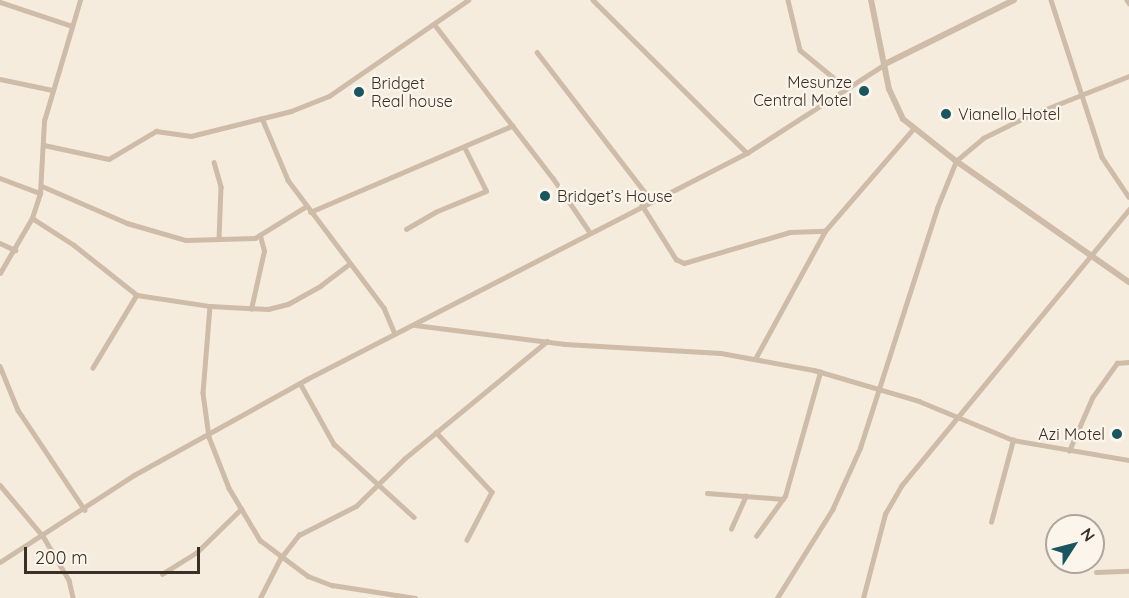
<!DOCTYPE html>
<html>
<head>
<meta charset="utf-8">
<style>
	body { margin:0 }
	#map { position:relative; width:1129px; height:598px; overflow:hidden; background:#f5ecde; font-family:Quicksand,sans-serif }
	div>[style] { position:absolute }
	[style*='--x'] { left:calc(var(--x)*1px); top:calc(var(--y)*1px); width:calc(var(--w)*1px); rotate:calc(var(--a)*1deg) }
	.minor>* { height:4.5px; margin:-2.25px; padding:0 2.25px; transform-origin:2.25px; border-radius:2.25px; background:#cebca8 }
	.tertiary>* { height:6px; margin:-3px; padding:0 3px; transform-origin:3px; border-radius:3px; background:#cebca8 }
	.dots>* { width:16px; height:16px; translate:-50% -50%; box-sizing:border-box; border:3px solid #fbf5eb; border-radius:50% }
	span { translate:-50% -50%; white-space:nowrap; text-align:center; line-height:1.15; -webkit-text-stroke:4.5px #fbf5eb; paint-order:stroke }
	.poi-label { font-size:16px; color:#3a3029 }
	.right { translate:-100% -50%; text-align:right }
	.left { translate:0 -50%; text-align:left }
	.north { position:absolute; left:1045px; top:514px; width:60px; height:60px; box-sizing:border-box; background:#fbf5eb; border:2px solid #aea69d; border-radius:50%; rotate:54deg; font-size:16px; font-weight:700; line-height:24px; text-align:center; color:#3a3029 }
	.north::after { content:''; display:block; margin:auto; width:21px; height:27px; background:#1a5660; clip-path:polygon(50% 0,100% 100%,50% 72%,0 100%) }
	.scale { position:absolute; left:24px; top:547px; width:176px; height:27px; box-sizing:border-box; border:3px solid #3a3029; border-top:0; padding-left:8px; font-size:18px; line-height:21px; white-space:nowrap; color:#3a3029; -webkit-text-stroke:4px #fbf5eb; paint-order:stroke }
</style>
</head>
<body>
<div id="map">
	<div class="minor">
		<i style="--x:593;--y:0;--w:217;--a:44.8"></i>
		<i style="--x:788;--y:0;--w:51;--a:76.5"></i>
		<i style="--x:800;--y:50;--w:58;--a:39.4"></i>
		<i style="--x:1051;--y:0;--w:165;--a:72"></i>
		<i style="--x:1102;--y:157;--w:48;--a:56"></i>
		<i style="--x:1127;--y:0;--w:4;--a:56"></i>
		<i style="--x:0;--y:2;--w:76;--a:18.4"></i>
		<i style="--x:435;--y:25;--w:193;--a:52.4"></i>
		<i style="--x:553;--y:178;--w:64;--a:55.8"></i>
		<i style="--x:537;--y:52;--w:187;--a:52.4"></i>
		<i style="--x:0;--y:79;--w:53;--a:11.9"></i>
		<i style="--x:262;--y:118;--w:67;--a:67.2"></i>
		<i style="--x:288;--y:180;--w:160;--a:53.1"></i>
		<i style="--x:384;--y:308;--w:28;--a:67"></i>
		<i style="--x:44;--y:145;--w:66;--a:12.2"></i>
		<i style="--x:109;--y:159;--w:55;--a:-30.8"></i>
		<i style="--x:156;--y:131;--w:35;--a:8"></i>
		<i style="--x:191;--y:136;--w:103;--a:-14"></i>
		<i style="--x:291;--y:111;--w:41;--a:-21.5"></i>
		<i style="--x:329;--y:96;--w:169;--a:-34.6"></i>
		<i style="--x:214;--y:162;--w:26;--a:74"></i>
		<i style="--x:221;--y:187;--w:51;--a:92.2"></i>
		<i style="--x:0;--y:178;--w:43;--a:20.6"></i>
		<i style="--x:42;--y:186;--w:93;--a:23.5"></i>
		<i style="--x:127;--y:223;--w:61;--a:16.1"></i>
		<i style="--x:186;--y:240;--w:69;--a:-1.7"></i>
		<i style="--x:255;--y:238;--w:59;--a:-31.8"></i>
		<i style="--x:642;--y:205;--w:64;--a:57.8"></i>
		<i style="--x:676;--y:259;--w:9;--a:27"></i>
		<i style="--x:684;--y:263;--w:110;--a:-16.3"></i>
		<i style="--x:790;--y:232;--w:35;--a:-2"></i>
		<i style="--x:310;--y:212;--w:220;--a:-23.1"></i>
		<i style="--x:32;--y:218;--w:50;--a:32.7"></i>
		<i style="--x:74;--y:245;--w:80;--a:38.4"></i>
		<i style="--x:137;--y:295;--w:85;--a:121.1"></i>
		<i style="--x:406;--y:229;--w:34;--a:-30"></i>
		<i style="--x:435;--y:212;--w:55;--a:-22.4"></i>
		<i style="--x:486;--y:191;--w:49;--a:-116.6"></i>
		<i style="--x:0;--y:243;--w:17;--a:25"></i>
		<i style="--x:0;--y:273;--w:64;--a:-59.8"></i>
		<i style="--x:32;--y:218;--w:26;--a:-72"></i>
		<i style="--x:40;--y:193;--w:72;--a:-86.8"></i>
		<i style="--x:44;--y:121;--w:126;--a:-73.4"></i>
		<i style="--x:137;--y:295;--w:74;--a:8.6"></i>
		<i style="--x:210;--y:306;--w:87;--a:94.6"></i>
		<i style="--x:203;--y:393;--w:44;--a:82.2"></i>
		<i style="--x:209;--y:437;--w:55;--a:68.6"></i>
		<i style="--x:229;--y:488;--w:61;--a:59.2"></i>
		<i style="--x:260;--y:540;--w:60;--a:36.9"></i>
		<i style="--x:308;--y:576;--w:26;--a:21"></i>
		<i style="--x:332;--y:585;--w:84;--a:8.9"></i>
		<i style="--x:210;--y:306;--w:58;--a:3"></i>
		<i style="--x:268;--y:309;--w:21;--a:-14"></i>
		<i style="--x:288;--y:304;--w:37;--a:-29"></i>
		<i style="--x:320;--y:286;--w:36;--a:-37"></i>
		<i style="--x:251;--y:309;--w:59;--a:-77.4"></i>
		<i style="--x:264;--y:251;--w:16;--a:-105"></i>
		<i style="--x:415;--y:325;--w:151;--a:7.2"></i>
		<i style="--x:565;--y:344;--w:156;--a:3.3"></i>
		<i style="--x:721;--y:353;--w:95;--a:10.4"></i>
		<i style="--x:814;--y:370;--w:109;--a:16.4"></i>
		<i style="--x:919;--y:401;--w:102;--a:22.5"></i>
		<i style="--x:1013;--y:440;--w:118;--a:9.8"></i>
		<i style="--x:755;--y:359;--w:146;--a:-61.3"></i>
		<i style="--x:825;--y:231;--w:135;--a:-49.2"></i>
		<i style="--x:0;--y:366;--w:48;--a:67.8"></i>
		<i style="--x:18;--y:410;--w:120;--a:56.2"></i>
		<i style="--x:300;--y:383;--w:70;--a:60.9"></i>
		<i style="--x:334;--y:444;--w:108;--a:42.4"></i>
		<i style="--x:436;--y:432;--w:82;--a:47"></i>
		<i style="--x:492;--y:492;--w:54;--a:117.5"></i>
		<i style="--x:1069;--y:451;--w:58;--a:-66.5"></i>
		<i style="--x:1092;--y:398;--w:43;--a:-54.5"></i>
		<i style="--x:1117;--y:363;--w:12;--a:-5"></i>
		<i style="--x:0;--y:485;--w:67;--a:49.9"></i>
		<i style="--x:43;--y:536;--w:51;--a:59.4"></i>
		<i style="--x:69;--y:580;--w:18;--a:77"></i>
		<i style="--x:707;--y:493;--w:76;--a:4.5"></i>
		<i style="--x:991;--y:522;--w:85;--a:-75"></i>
		<i style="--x:731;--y:529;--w:36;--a:-66"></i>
		<i style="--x:756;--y:536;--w:49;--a:-54.1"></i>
		<i style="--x:785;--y:496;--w:129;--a:-74.2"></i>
		<i style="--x:0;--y:562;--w:160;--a:-33"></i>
		<i style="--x:134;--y:475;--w:198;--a:-29"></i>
		<i style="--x:307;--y:379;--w:495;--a:-27.2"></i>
		<i style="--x:747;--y:153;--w:164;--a:-32.8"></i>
		<i style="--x:1096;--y:572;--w:33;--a:-2"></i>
		<i style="--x:162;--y:574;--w:40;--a:-32"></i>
		<i style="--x:196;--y:553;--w:63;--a:-44.4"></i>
		<i style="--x:260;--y:598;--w:44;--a:-62.9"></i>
		<i style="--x:280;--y:559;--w:31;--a:-52"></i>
		<i style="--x:299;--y:535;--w:64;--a:-27"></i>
		<i style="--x:356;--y:506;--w:67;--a:-44.4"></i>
		<i style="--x:404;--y:459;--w:185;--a:-39.5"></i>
		<i style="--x:777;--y:598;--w:104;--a:-58"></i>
		<i style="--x:832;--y:510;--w:68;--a:-65.7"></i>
		<i style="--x:860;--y:448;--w:252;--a:-72.2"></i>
		<i style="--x:937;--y:208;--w:51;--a:-68"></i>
		<i style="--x:956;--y:161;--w:35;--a:-40"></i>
		<i style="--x:983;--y:138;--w:48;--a:-26"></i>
		<i style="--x:1026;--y:117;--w:111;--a:-21.7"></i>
		<i style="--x:863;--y:598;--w:87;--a:-75.3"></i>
		<i style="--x:885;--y:514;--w:32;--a:-60"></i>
		<i style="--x:901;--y:486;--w:359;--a:-50.5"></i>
	</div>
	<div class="tertiary">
		<i style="--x:871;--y:0;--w:91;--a:78.6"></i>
		<i style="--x:889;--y:89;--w:33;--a:65"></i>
		<i style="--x:903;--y:119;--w:68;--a:38.4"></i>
		<i style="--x:956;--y:161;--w:211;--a:35"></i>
		<i style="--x:885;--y:64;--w:144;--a:-26.4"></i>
	</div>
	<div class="dots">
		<i style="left:864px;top:91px;background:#1a5660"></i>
		<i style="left:359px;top:92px;background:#1a5660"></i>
		<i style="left:946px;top:114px;background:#1a5660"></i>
		<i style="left:545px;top:196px;background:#1a5660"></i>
		<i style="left:1117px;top:434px;background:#1a5660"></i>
	</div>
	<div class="poi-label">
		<span class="right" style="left:852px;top:91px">Mesunze<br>Central Motel</span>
		<span class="left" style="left:371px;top:92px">Bridget<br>Real house</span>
		<span class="left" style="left:958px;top:114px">Vianello Hotel</span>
		<span class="left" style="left:557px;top:196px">Bridget’s House</span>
		<span class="right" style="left:1105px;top:434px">Azi Motel</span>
	</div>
	<div class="north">N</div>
	<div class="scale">200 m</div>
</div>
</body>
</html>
